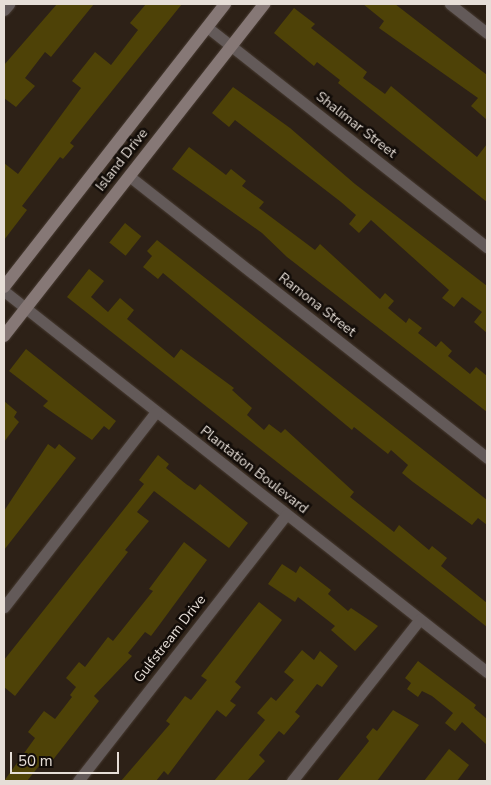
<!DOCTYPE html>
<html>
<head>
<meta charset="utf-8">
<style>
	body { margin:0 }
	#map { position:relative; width:491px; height:785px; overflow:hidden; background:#2d2117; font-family:"Nunito Sans",sans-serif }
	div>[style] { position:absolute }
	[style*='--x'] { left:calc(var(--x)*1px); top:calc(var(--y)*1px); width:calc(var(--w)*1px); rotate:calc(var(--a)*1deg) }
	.building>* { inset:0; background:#4e4207; transform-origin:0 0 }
	.roads { filter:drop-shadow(0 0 1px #473b32) drop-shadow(0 0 1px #473b32) }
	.street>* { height:11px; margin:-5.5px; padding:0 5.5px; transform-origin:5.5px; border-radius:5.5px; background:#635a59 }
	.secondary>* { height:12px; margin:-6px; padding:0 6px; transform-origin:6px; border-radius:6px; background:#867876 }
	span { translate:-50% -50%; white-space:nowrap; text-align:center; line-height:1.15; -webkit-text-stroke:5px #120c08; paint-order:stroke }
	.street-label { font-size:14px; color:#e6ded7 }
	.frame { position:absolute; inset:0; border:5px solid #e6ded7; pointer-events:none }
	.scale { position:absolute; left:10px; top:752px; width:109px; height:22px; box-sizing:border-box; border:2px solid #e6ded7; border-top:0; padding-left:6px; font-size:15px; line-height:18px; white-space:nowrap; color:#e6ded7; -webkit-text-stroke:4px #120c08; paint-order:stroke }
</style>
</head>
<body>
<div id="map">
	<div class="building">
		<i style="clip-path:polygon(57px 4px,94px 4px,51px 57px,45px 52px,25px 78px,35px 86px,16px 107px,4px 98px,4px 65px)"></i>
		<i style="clip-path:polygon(146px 4px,182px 4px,70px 143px,74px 146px,63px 159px,60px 157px,22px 206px,27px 210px,4px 240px,4px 163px,18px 174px,81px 88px,72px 81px,95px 52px,111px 65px,138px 30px,130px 23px)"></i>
		<i style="clip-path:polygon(363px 4px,395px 4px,487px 75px,487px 120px,471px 106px,478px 98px,379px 28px,384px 21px)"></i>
		<i style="clip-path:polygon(294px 8px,315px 24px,311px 28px,367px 72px,363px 78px,385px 94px,391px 86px,477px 157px,487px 144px,487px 202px,338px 83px,340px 80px,317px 62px,314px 66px,274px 33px)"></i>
		<i style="clip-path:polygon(233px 87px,290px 128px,355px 184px,487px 286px,487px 333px,474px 322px,482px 312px,462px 297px,454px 307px,442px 298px,449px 290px,371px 220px,359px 233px,349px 224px,356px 215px,341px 202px,235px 120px,229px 127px,212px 113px)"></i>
		<i style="clip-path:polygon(189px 147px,226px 175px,231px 169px,246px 181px,242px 186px,264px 202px,259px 208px,315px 250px,320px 244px,380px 299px,385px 293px,394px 301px,388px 308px,406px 323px,409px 318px,422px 328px,418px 333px,436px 347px,441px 341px,452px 351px,448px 356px,470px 374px,476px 367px,487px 376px,487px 412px,287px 257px,262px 233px,172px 169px)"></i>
		<i style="left:125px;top:223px;width:21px;height:25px;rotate:39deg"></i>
		<i style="clip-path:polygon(157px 240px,487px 500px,487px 525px,478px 518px,472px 525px,413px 482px,402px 473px,408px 465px,391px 450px,388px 454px,354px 427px,352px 430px,163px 273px,158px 279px,143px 267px,152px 256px,147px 251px)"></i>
		<i style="clip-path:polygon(89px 269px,104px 281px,91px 297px,108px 312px,120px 298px,134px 310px,127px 319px,174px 358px,181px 349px,234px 388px,232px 390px,252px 408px,247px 415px,264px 430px,269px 424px,281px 433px,285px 429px,354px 492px,350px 497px,394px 532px,399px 525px,429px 550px,432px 546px,447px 558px,441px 566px,487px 603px,487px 627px,67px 297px)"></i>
		<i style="clip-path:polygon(26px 349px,116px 421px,109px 430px,104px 426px,92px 440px,43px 406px,48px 401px,9px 371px)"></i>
		<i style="clip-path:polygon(4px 401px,17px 412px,14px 417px,19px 422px,4px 442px)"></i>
		<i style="clip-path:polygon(48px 444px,55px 449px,59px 444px,76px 458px,4px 550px,4px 511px)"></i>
		<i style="clip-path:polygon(158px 455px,169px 464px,166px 468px,186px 484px,195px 490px,200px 484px,248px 523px,229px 548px,154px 491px,137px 512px,149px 521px,125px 550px,128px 552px,15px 696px,4px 687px,4px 660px,144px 484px,139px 480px)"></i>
		<i style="clip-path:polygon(184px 542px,207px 560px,160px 624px,151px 636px,145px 632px,128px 653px,132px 656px,94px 696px,99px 701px,52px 761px,47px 756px,27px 781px,4px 781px,35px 738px,28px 732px,44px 711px,55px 719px,72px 697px,70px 695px,76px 687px,66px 678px,79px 662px,85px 667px,108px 637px,113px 641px,153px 591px,149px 589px)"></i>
		<i style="clip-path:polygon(282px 564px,296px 573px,300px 566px,331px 590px,328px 594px,348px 611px,351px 608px,378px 626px,355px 651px,331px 630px,335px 626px,298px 597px,295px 602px,268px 584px)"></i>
		<i style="clip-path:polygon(259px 602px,282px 620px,235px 682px,241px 687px,230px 701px,236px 705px,226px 717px,217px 710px,168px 775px,164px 771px,156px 781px,121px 781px,170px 724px,166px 721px,185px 696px,191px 700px,207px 680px,201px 676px)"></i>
		<i style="clip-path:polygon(302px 650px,314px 660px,320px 651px,338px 666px,322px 687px,317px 684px,295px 712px,300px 716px,284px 735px,279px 731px,259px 755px,265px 761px,247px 781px,214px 781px,265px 720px,257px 713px,271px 697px,276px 701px,294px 680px,284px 672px)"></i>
		<i style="clip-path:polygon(418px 661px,476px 705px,474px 708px,487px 719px,487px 745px,462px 722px,455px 731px,445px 723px,453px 713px,432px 696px,422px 691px,418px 697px,407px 689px,411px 683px,405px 678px)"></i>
		<i style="clip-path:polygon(393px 710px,419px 725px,377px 781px,337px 781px,369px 741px,366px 737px,373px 728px,377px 731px)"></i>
		<i style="clip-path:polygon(449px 749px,469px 765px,457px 781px,424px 781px)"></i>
	</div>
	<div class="roads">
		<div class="street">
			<i style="--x:450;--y:4;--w:47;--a:38.1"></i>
			<i style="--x:4;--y:10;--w:8;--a:-50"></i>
			<i style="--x:207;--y:27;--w:356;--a:38.2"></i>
			<i style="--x:129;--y:176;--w:456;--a:38.2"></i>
			<i style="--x:4;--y:291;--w:615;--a:38.27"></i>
			<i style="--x:4;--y:607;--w:247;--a:-52.1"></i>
			<i style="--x:78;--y:781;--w:338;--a:-52"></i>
			<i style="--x:292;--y:781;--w:206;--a:-51.7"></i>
		</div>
		<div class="secondary">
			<i style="--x:4;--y:287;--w:359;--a:-52"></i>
			<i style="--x:4;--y:336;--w:422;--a:-51.9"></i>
		</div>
	</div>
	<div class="street-label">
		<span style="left:356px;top:125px;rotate:38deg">Shalimar Street</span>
		<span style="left:122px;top:160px;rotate:-52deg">Island Drive</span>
		<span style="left:317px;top:305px;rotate:38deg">Ramona Street</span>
		<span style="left:254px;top:470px;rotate:38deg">Plantation Boulevard</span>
		<span style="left:170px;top:639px;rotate:-52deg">Gulfstream Drive</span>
	</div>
	<div class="frame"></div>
	<div class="scale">50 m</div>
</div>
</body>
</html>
